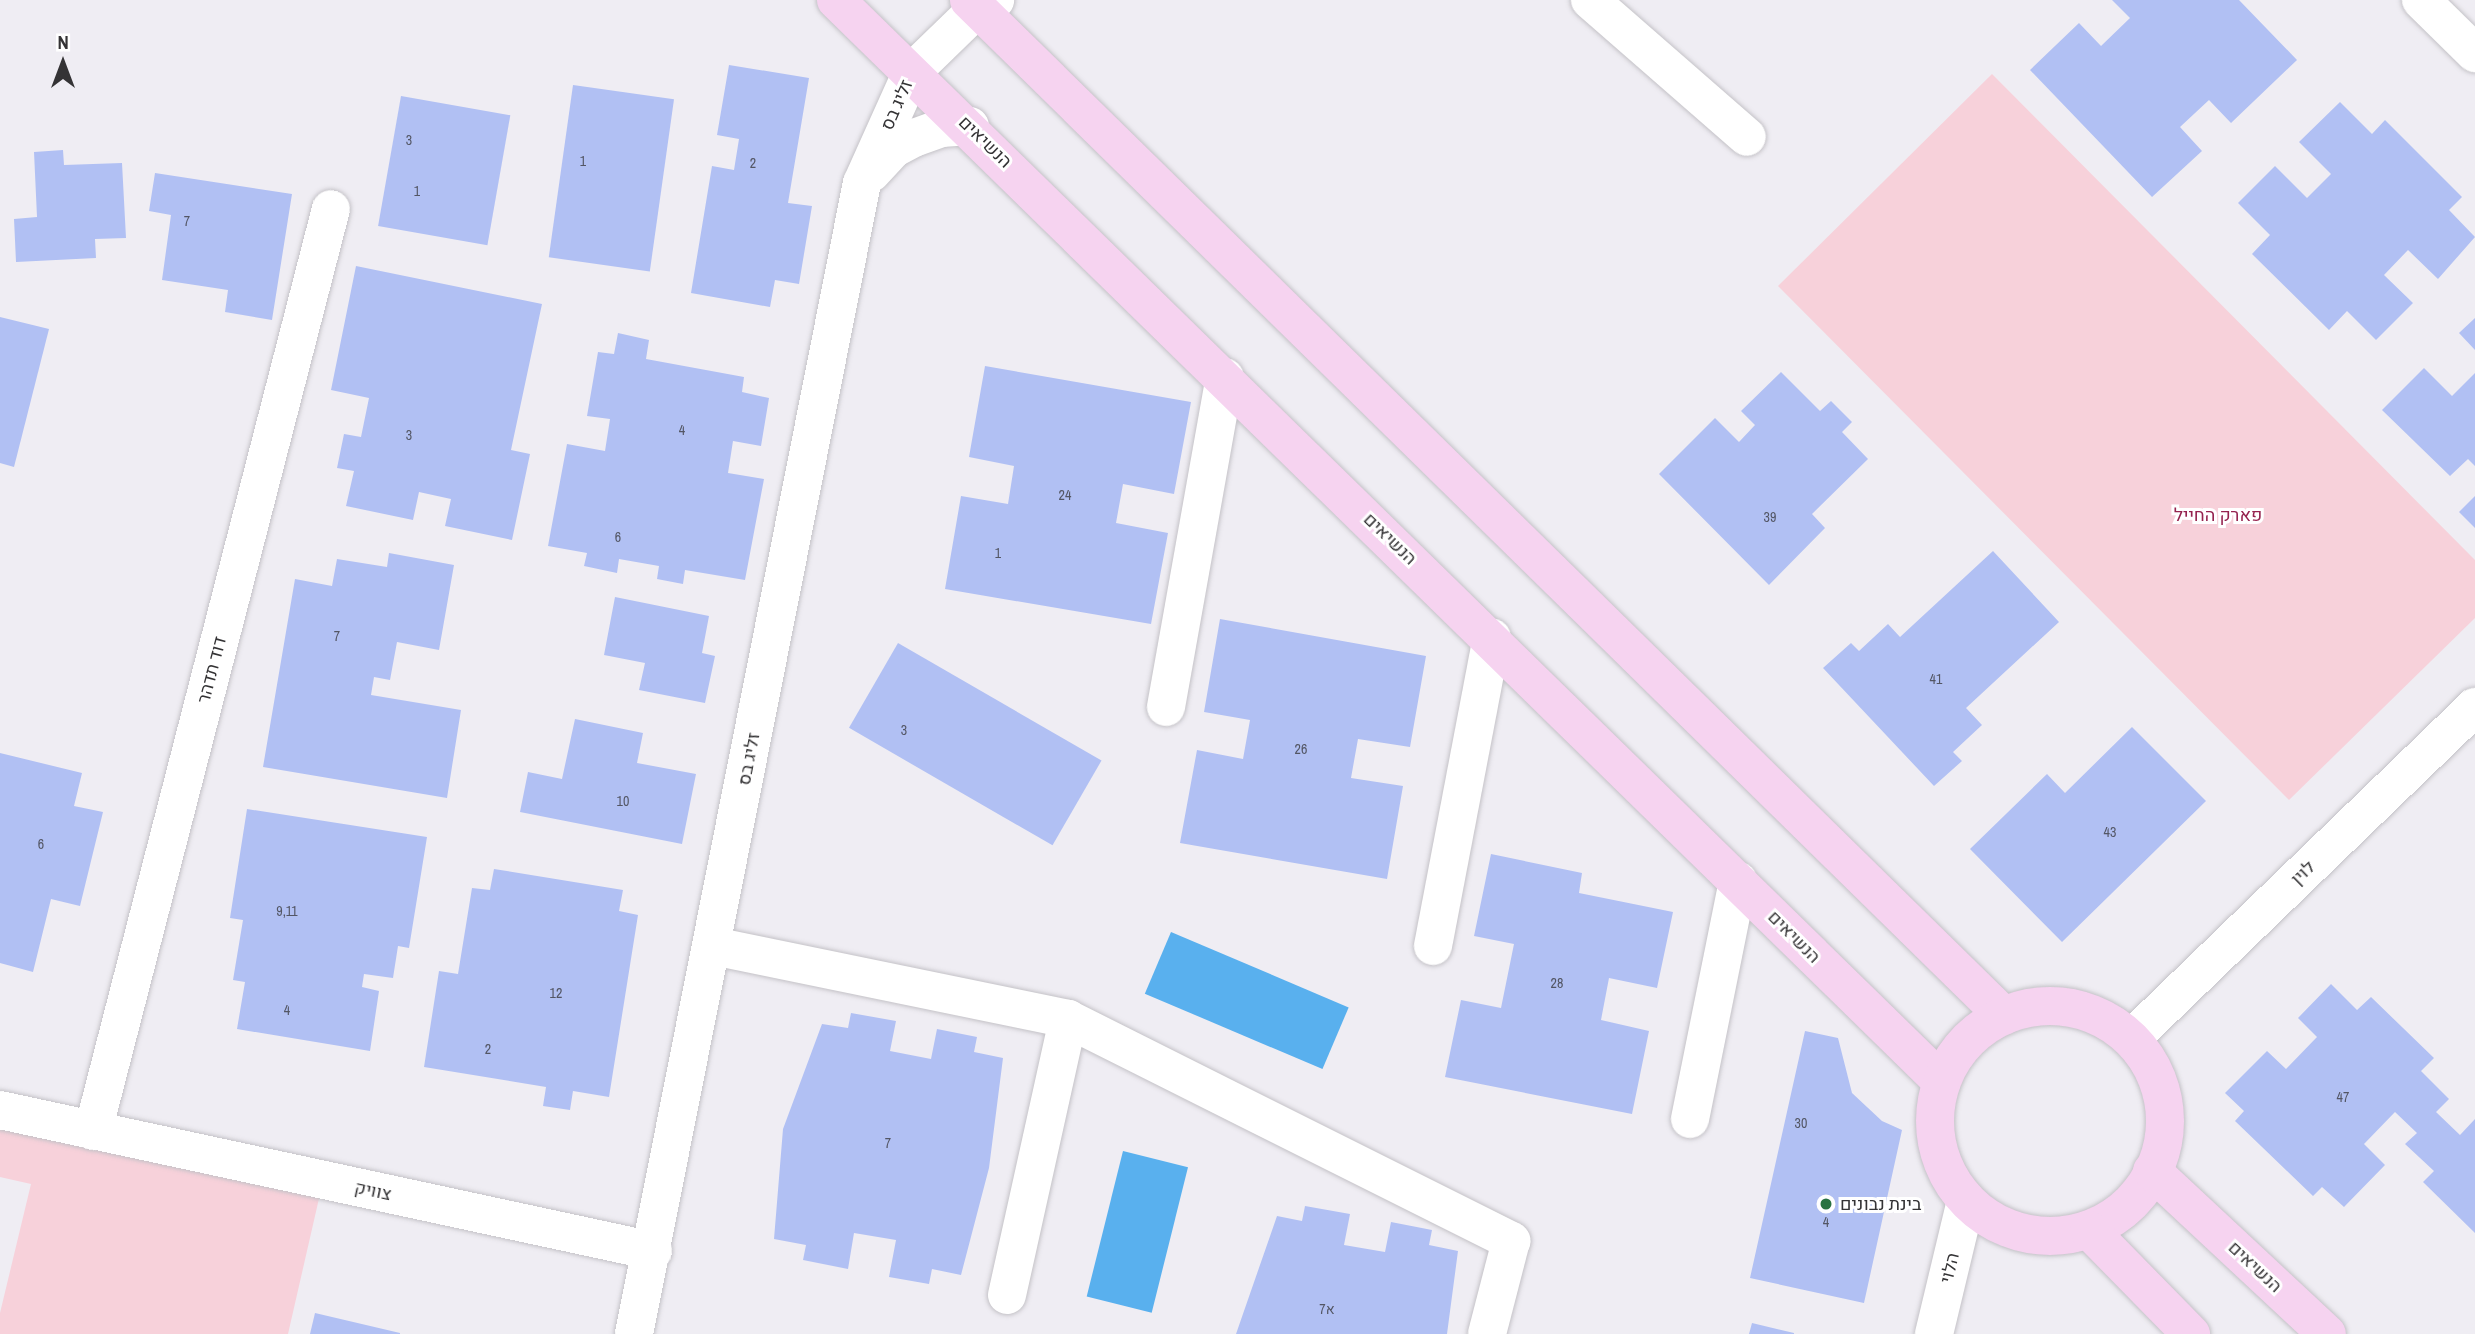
<!DOCTYPE html>
<html>
<head>
<meta charset="utf-8">
<style>
	body { margin:0 }
	#map { position:relative; width:2475px; height:1334px; overflow:hidden; background:#efedf3; font-family:"Archivo Narrow",Heebo,sans-serif }
	div>[style] { position:absolute }
	[style*='--x'] { left:calc(var(--x)*1px); top:calc(var(--y)*1px); width:calc(var(--w)*1px); rotate:calc(var(--a)*1deg) }
	.green>* { inset:0; background:#f7d1da }
	.water>* { inset:0; background:#59b0ee; transform-origin:0 0 }
	.building>* { inset:0; background:#b1c0f3; transform-origin:0 0 }
	.roads { filter:drop-shadow(0 0 2px #c4c2c7) drop-shadow(0 0 2px #c4c2c7) }
	.minor>* { height:38px; margin:-19px; padding:0 19px; transform-origin:19px; border-radius:19px; background:#fff }
	.major>* { height:38px; margin:-19px; padding:0 19px; transform-origin:19px; border-radius:19px; background:#f6d3f0 }
	.major>.ring { margin:-19px; padding:0; box-sizing:content-box; background:none; border:38px solid #f6d3f0; border-radius:50% }
	.dots>* { width:19px; height:19px; translate:-50% -50%; box-sizing:border-box; border:4px solid #fff; border-radius:50% }
	span { translate:-50% -50%; white-space:nowrap; text-align:center; line-height:1.15; -webkit-text-stroke:6px #fff; paint-order:stroke }
	.number-label { font-size:14px; color:#535664 }
	.number-label span { -webkit-text-stroke-width:0 }
	.street-label { font-size:18px; color:#343335 }
	.park-label { font-size:18px; color:#95234f }
	.poi-label { font-size:18px; color:#343335 }
	.left { translate:0 -50%; text-align:left }
	.north { position:absolute; left:28px; top:28px; width:70px; height:70px; -webkit-text-stroke:5px #fff; paint-order:stroke; rotate:0deg; font-size:19px; font-weight:700; line-height:28px; text-align:center; color:#343335 }
	.north::after { content:''; display:block; margin:auto; width:24px; height:32px; background:#343335; clip-path:polygon(50% 0,100% 100%,50% 72%,0 100%) }
</style>
</head>
<body>
<div id="map">
	<div class="green">
		<i style="clip-path:polygon(1992px 74px,2475px 560px,2475px 618px,2289px 800px,1778px 286px)"></i>
		<i style="clip-path:polygon(0 1110px,323px 1181px,288px 1334px,0 1334px,0 1313px,31px 1184px,0 1177px)"></i>
	</div>
	<div class="water">
		<i style="left:1171px;top:932px;width:193px;height:67px;rotate:23deg"></i>
		<i style="left:1123px;top:1151px;width:67px;height:150px;rotate:14deg"></i>
	</div>
	<div class="building">
		<i style="clip-path:polygon(2112px 0,2239px 0,2297px 60px,2231px 123px,2209px 100px,2180px 127px,2202px 151px,2152px 197px,2030px 70px,2079px 23px,2101px 46px,2130px 18px)"></i>
		<i style="clip-path:polygon(729px 65px,809px 78px,788px 203px,812px 206px,799px 284px,775px 280px,770px 307px,691px 293px,712px 166px,734px 170px,739px 139px,717px 135px)"></i>
		<i style="left:573px;top:85px;width:102px;height:174px;rotate:8deg"></i>
		<i style="left:401px;top:96px;width:111px;height:132px;rotate:10deg"></i>
		<i style="clip-path:polygon(2340px 102px,2372px 134px,2385px 120px,2462px 197px,2449px 210px,2475px 237px,2438px 279px,2408px 250px,2384px 275px,2413px 303px,2376px 340px,2347px 311px,2329px 330px,2252px 254px,2270px 235px,2238px 203px,2275px 166px,2307px 198px,2331px 174px,2299px 142px)"></i>
		<i style="clip-path:polygon(63px 150px,64px 165px,122px 163px,126px 238px,95px 239px,96px 258px,16px 262px,14px 219px,37px 217px,34px 152px)"></i>
		<i style="clip-path:polygon(155px 173px,292px 194px,272px 320px,225px 312px,228px 290px,162px 280px,171px 215px,149px 211px)"></i>
		<i style="clip-path:polygon(356px 266px,542px 304px,511px 450px,530px 454px,512px 540px,445px 526px,451px 499px,419px 492px,413px 520px,346px 506px,354px 471px,337px 468px,344px 434px,361px 437px,369px 398px,331px 390px)"></i>
		<i style="clip-path:polygon(0 317px,49px 329px,14px 467px,0 463px)"></i>
		<i style="clip-path:polygon(2475px 318px,2475px 350px,2459px 333px)"></i>
		<i style="clip-path:polygon(618px 333px,649px 340px,646px 359px,744px 377px,742px 392px,769px 398px,761px 446px,733px 441px,728px 473px,764px 479px,745px 580px,685px 570px,683px 584px,657px 579px,659px 566px,619px 559px,617px 573px,584px 566px,587px 553px,548px 546px,567px 444px,605px 451px,610px 419px,587px 416px,598px 352px,614px 354px)"></i>
		<i style="clip-path:polygon(985px 366px,1191px 402px,1174px 494px,1123px 484px,1116px 523px,1168px 533px,1151px 624px,945px 589px,961px 496px,1008px 504px,1014px 466px,969px 457px)"></i>
		<i style="clip-path:polygon(2424px 368px,2452px 396px,2475px 373px,2475px 466px,2468px 459px,2450px 476px,2382px 410px)"></i>
		<i style="clip-path:polygon(1781px 372px,1820px 411px,1831px 401px,1852px 422px,1842px 432px,1868px 459px,1812px 514px,1825px 528px,1769px 585px,1659px 474px,1715px 418px,1739px 442px,1755px 425px,1741px 411px)"></i>
		<i style="clip-path:polygon(2475px 496px,2475px 528px,2459px 512px)"></i>
		<i style="clip-path:polygon(1993px 551px,2059px 622px,1966px 708px,1982px 725px,1953px 752px,1962px 761px,1934px 786px,1823px 668px,1851px 643px,1859px 651px,1888px 624px,1900px 637px)"></i>
		<i style="clip-path:polygon(389px 553px,454px 565px,439px 650px,397px 642px,390px 680px,374px 677px,371px 695px,461px 710px,447px 798px,263px 767px,295px 579px,332px 586px,337px 559px,387px 567px)"></i>
		<i style="clip-path:polygon(615px 597px,709px 616px,702px 653px,715px 656px,705px 703px,639px 690px,645px 663px,604px 655px)"></i>
		<i style="clip-path:polygon(1220px 619px,1426px 656px,1410px 747px,1358px 739px,1351px 778px,1403px 786px,1387px 879px,1180px 843px,1197px 750px,1243px 759px,1250px 720px,1204px 712px)"></i>
		<i style="left:898px;top:643px;width:235px;height:98px;rotate:30deg"></i>
		<i style="clip-path:polygon(575px 719px,643px 733px,637px 763px,696px 774px,682px 844px,520px 812px,528px 772px,562px 779px)"></i>
		<i style="clip-path:polygon(2132px 727px,2206px 801px,2062px 942px,1970px 849px,2047px 774px,2065px 793px)"></i>
		<i style="clip-path:polygon(0 753px,82px 773px,74px 806px,103px 812px,80px 906px,51px 899px,33px 972px,0 963px)"></i>
		<i style="clip-path:polygon(247px 809px,427px 837px,409px 948px,398px 946px,393px 978px,364px 974px,362px 987px,379px 991px,370px 1051px,237px 1029px,245px 982px,233px 980px,243px 920px,230px 918px)"></i>
		<i style="clip-path:polygon(1491px 854px,1582px 873px,1579px 893px,1673px 912px,1657px 988px,1609px 978px,1601px 1020px,1649px 1031px,1632px 1114px,1445px 1077px,1461px 1000px,1501px 1008px,1514px 944px,1474px 936px)"></i>
		<i style="clip-path:polygon(494px 869px,623px 890px,619px 911px,638px 915px,609px 1097px,573px 1091px,570px 1110px,543px 1106px,546px 1087px,424px 1067px,439px 971px,458px 974px,472px 888px,490px 890px)"></i>
		<i style="clip-path:polygon(2331px 984px,2357px 1010px,2371px 997px,2434px 1058px,2421px 1071px,2449px 1099px,2436px 1112px,2460px 1135px,2475px 1119px,2475px 1233px,2423px 1182px,2434px 1171px,2405px 1144px,2417px 1133px,2395px 1112px,2364px 1144px,2385px 1165px,2344px 1207px,2322px 1187px,2313px 1196px,2235px 1121px,2244px 1111px,2225px 1093px,2267px 1051px,2286px 1069px,2317px 1037px,2298px 1018px)"></i>
		<i style="clip-path:polygon(851px 1013px,896px 1021px,890px 1051px,931px 1059px,937px 1029px,977px 1037px,974px 1052px,1003px 1058px,989px 1168px,961px 1275px,932px 1269px,929px 1284px,889px 1277px,896px 1240px,854px 1233px,848px 1269px,803px 1260px,806px 1245px,774px 1239px,783px 1129px,822px 1024px,848px 1028px)"></i>
		<i style="clip-path:polygon(1805px 1031px,1838px 1038px,1852px 1093px,1882px 1121px,1902px 1130px,1864px 1303px,1750px 1278px)"></i>
		<i style="clip-path:polygon(1305px 1206px,1350px 1214px,1344px 1245px,1385px 1252px,1391px 1222px,1432px 1230px,1429px 1245px,1458px 1251px,1447px 1334px,1236px 1334px,1277px 1216px,1302px 1221px)"></i>
		<i style="clip-path:polygon(315px 1313px,400px 1333px,400px 1334px,310px 1334px)"></i>
		<i style="clip-path:polygon(1752px 1323px,1794px 1333px,1794px 1334px,1749px 1334px)"></i>
	</div>
	<div class="roads">
		<div class="minor">
			<i style="--x:1590;--y:0;--w:208;--a:41.1"></i>
			<i style="--x:2421;--y:0;--w:76;--a:44.5"></i>
			<i style="--x:871;--y:173;--w:33;--a:-47"></i>
			<i style="--x:893;--y:149;--w:24;--a:-28"></i>
			<i style="--x:914;--y:138;--w:29;--a:-20"></i>
			<i style="--x:941;--y:128;--w:29;--a:-4"></i>
			<i style="--x:1166;--y:707;--w:335;--a:-79.9"></i>
			<i style="--x:713;--y:946;--w:362;--a:11.6"></i>
			<i style="--x:1068;--y:1019;--w:496;--a:26.6"></i>
			<i style="--x:1511;--y:1241;--w:96;--a:104.5"></i>
			<i style="--x:1433;--y:946;--w:314;--a:-79.2"></i>
			<i style="--x:2131;--y:1039;--w:478;--a:-44"></i>
			<i style="--x:0;--y:1110;--w:668;--a:12.18"></i>
			<i style="--x:1690;--y:1119;--w:243;--a:-78.6"></i>
			<i style="--x:93;--y:1131;--w:952;--a:-75.53"></i>
			<i style="--x:1007;--y:1295;--w:283;--a:-77.5"></i>
			<i style="--x:634;--y:1334;--w:1173;--a:-78.8"></i>
			<i style="--x:862;--y:183;--w:122;--a:-65.8"></i>
			<i style="--x:912;--y:72;--w:92;--a:-44.1"></i>
			<i style="--x:978;--y:8;--w:19;--a:-25"></i>
			<i style="--x:1934;--y:1334;--w:137;--a:-76.5"></i>
		</div>
		<div class="major">
			<i style="--x:836;--y:0;--w:1546;--a:44.37"></i>
			<i style="--x:969;--y:0;--w:1450;--a:44.47"></i>
			<i class="ring" style="left:1935px;top:1006px;width:192px;height:192px"></i>
			<i style="--x:2152;--y:1171;--w:239;--a:43"></i>
			<i style="--x:2089;--y:1230;--w:146;--a:45.6"></i>
		</div>
	</div>
	<div class="dots">
		<i style="left:1826px;top:1204px;background:#287240"></i>
	</div>
	<div class="number-label">
		<span style="left:409px;top:140px">3</span>
		<span style="left:583px;top:161px">1</span>
		<span style="left:753px;top:163px">2</span>
		<span style="left:417px;top:191px">1</span>
		<span style="left:187px;top:221px">7</span>
		<span style="left:682px;top:430px">4</span>
		<span style="left:409px;top:435px">3</span>
		<span style="left:1065px;top:495px">24</span>
		<span style="left:1770px;top:517px">39</span>
		<span style="left:618px;top:537px">6</span>
		<span style="left:998px;top:553px">1</span>
		<span style="left:337px;top:636px">7</span>
		<span style="left:1936px;top:679px">41</span>
		<span style="left:904px;top:730px">3</span>
		<span style="left:1301px;top:749px">26</span>
		<span style="left:623px;top:801px">10</span>
		<span style="left:2110px;top:832px">43</span>
		<span style="left:41px;top:844px">6</span>
		<span style="left:287px;top:911px">9,11</span>
		<span style="left:1557px;top:983px">28</span>
		<span style="left:556px;top:993px">12</span>
		<span style="left:287px;top:1010px">4</span>
		<span style="left:488px;top:1049px">2</span>
		<span style="left:2343px;top:1097px">47</span>
		<span style="left:1801px;top:1123px">30</span>
		<span style="left:888px;top:1143px">7</span>
		<span style="left:1826px;top:1222px">4</span>
		<span style="left:1327px;top:1309px">7א</span>
	</div>
	<div class="street-label">
		<span style="left:897px;top:105px;rotate:-66deg">זליג בס</span>
		<span style="left:985px;top:142px;rotate:44deg">הנשיאים</span>
		<span style="left:1390px;top:539px;rotate:44deg">הנשיאים</span>
		<span style="left:212px;top:670px;rotate:-75deg">דוד תדהר</span>
		<span style="left:749px;top:759px;rotate:-79deg">זליג בס</span>
		<span style="left:2303px;top:873px;rotate:-44deg">לוין</span>
		<span style="left:1794px;top:937px;rotate:45deg">הנשיאים</span>
		<span style="left:373px;top:1191px;rotate:12deg">צוויק</span>
		<span style="left:2255px;top:1267px;rotate:43deg">הנשיאים</span>
		<span style="left:1950px;top:1268px;rotate:-76deg">הלוי</span>
	</div>
	<div class="park-label">
		<span style="left:2218px;top:515px">פארק החייל</span>
	</div>
	<div class="poi-label">
		<span class="left" style="left:1840px;top:1204px">בינת נבונים</span>
	</div>
	<div class="north">N</div>
</div>
</body>
</html>
